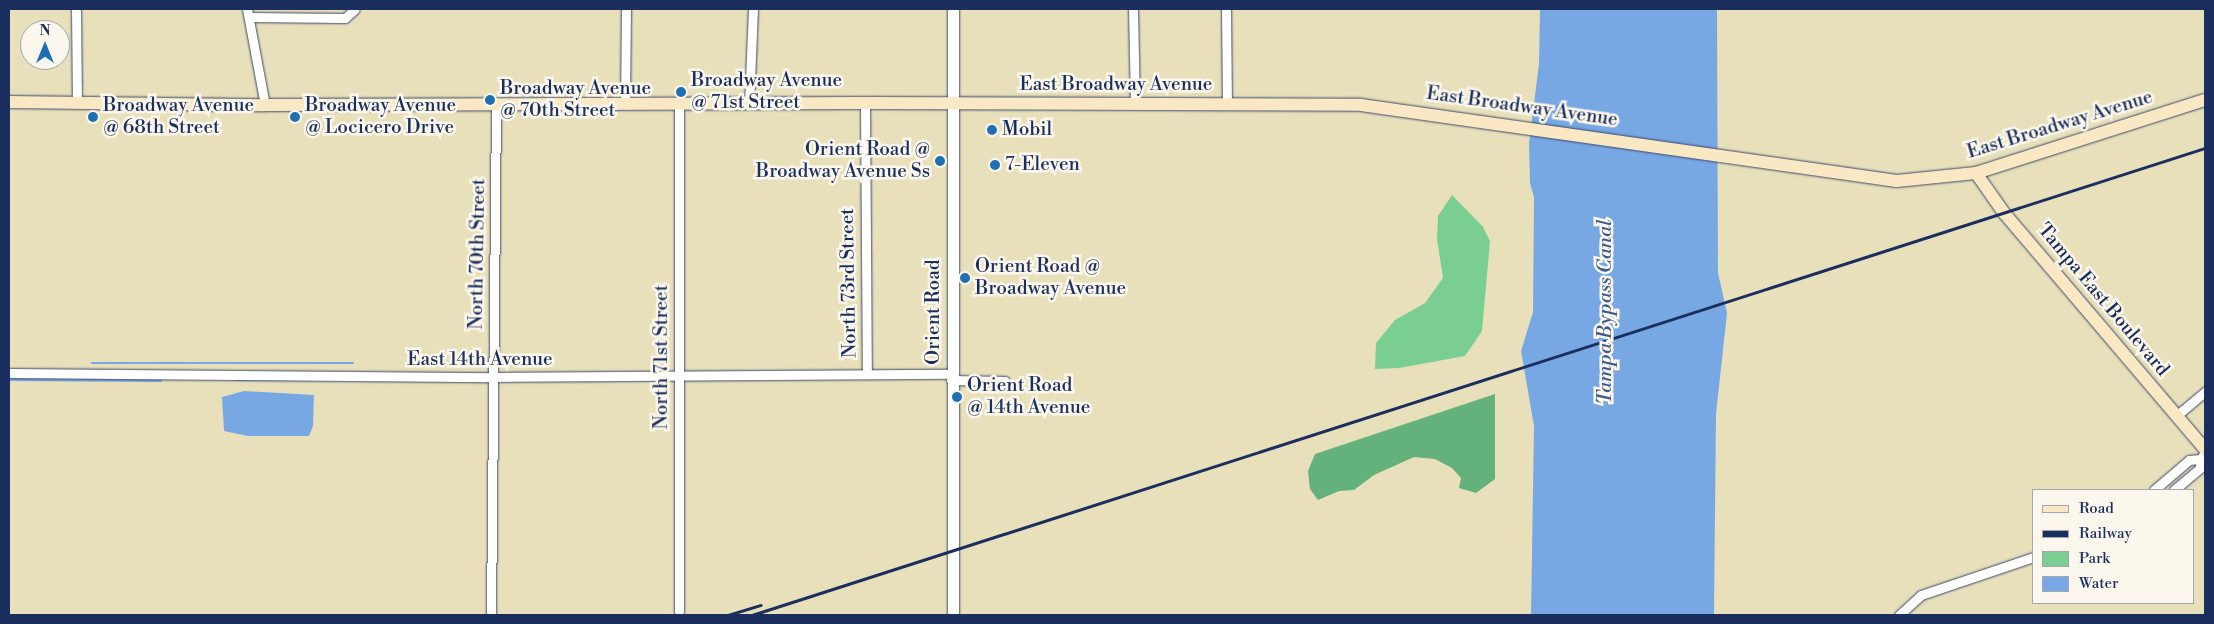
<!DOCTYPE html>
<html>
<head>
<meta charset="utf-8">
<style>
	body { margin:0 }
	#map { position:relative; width:2214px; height:624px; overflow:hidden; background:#e8e0bb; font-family:"Libre Bodoni",serif }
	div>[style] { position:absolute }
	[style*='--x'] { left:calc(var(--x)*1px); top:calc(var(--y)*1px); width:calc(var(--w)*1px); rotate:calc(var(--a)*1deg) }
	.green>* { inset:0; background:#7ace91 }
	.forest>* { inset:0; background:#63b17b }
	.water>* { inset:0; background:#78a8e3 }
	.stream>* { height:2.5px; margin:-1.25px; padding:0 1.25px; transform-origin:1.25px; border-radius:1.25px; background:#78a8e3 }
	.roads { filter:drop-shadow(0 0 1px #3a4a6c) drop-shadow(0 0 1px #3a4a6c) }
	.minor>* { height:9px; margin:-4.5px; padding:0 4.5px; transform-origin:4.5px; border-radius:4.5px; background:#fff }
	.tertiary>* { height:11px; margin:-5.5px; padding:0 5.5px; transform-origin:5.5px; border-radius:5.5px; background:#fff }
	.secondary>* { height:12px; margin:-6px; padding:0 6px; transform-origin:6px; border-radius:6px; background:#fae7c3 }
	.rail>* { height:2.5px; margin:-1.25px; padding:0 1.25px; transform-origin:1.25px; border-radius:1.25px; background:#1b2f5e }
	.dots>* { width:14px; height:14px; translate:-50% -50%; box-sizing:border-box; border:2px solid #fbf7ec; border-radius:50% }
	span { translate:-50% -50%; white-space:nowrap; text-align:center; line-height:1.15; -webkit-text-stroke:5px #fbf7ec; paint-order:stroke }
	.poi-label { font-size:19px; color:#1b2f5e }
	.left { translate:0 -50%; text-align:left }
	.right { translate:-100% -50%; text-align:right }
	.street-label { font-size:19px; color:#1b2f5e }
	.water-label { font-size:20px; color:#3c598d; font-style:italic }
	.frame { position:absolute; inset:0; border:10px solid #1b2f5e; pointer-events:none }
	.legend { position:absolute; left:2032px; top:489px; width:162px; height:115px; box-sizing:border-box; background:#fbf7ec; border:1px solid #a1a7b3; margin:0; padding:6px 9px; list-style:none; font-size:15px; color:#1b2f5e }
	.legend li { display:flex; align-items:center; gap:10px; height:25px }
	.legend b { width:25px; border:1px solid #a1a7b3 }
	.north { position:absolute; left:20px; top:20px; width:50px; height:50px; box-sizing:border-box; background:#fbf7ec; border:1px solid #a1a7b3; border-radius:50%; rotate:0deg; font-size:14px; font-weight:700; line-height:20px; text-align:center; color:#1b2f5e }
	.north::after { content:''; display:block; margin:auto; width:18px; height:22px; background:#1f6fb2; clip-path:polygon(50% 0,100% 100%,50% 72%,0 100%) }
</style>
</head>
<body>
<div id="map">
	<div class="green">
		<i style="clip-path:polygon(1452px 195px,1483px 227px,1490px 241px,1482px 331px,1465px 356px,1399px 368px,1375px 369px,1376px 343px,1395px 320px,1425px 303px,1443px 278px,1437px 239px,1438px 216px)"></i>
	</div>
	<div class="forest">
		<i style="clip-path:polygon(1495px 394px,1495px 479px,1476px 493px,1459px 488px,1461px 478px,1452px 468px,1435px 459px,1414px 457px,1374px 475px,1354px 490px,1339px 491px,1318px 500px,1310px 489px,1308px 471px,1315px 454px)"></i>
	</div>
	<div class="water">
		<i style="clip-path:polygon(1540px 9px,1717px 9px,1718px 273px,1727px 313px,1716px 414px,1714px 615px,1531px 615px,1534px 426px,1521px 351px,1533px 312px,1534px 197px,1530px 183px,1529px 143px,1539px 64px)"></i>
		<i style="clip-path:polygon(244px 391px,314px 395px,313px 426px,309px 436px,248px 436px,224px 431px,222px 397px)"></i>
	</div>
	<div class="stream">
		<i style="--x:92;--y:363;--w:261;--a:0"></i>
		<i style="--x:9;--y:379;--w:151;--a:0.4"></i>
		<i style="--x:235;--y:380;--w:77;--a:0"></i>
	</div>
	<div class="roads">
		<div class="minor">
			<i style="--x:76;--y:9;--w:93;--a:89.4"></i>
			<i style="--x:247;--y:9;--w:98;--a:79.4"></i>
			<i style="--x:1133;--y:9;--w:94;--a:88.8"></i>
			<i style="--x:1226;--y:9;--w:95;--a:89.4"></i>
			<i style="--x:249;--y:17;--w:96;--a:0.6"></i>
			<i style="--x:345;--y:18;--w:13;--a:-42"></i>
			<i style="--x:625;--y:103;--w:94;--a:-89.4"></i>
			<i style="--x:865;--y:103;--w:270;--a:89.6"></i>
			<i style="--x:679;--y:104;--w:507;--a:90"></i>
			<i style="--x:749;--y:104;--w:95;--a:-87.6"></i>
			<i style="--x:9;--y:373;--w:484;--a:0.5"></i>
			<i style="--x:493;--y:377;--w:458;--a:-0.4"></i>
			<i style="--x:951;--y:380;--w:54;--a:1.1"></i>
			<i style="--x:2176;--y:416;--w:38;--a:-40"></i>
			<i style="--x:2154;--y:490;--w:46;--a:-40.6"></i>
			<i style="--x:2189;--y:460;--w:11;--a:-5"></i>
			<i style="--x:2174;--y:490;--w:33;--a:-40"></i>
			<i style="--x:2199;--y:469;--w:15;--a:-74"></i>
			<i style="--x:491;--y:615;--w:512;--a:-89.44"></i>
			<i style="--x:1899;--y:615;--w:30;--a:-42"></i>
			<i style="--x:1921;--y:595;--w:118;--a:-18.7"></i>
		</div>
		<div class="tertiary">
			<i style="--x:953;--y:9;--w:606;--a:90"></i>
		</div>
		<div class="secondary">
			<i style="--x:9;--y:102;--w:256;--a:0.7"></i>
			<i style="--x:265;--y:105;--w:600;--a:-0.19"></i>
			<i style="--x:865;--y:103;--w:496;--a:0.2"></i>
			<i style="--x:1361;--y:105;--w:541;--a:8.07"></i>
			<i style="--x:1897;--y:181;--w:79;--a:-5.8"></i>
			<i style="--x:1976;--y:173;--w:240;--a:-17.7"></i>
			<i style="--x:1976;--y:173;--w:49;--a:55"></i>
			<i style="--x:2004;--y:213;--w:310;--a:49.6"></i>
		</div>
	</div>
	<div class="rail">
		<i style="--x:728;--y:615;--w:34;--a:-17"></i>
		<i style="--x:752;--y:615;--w:1526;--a:-17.82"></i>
	</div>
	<div class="dots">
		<i style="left:681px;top:92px;background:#1f6fb2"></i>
		<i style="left:490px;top:100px;background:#1f6fb2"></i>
		<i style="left:93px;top:117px;background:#1f6fb2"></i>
		<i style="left:295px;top:117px;background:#1f6fb2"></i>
		<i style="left:992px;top:130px;background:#1f6fb2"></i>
		<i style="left:940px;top:161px;background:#1f6fb2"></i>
		<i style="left:995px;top:165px;background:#1f6fb2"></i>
		<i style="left:965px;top:278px;background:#1f6fb2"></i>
		<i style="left:957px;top:397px;background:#1f6fb2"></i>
	</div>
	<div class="poi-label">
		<span class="left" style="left:691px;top:92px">Broadway Avenue<br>@ 71st Street</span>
		<span class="left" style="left:500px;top:100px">Broadway Avenue<br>@ 70th Street</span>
		<span class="left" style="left:103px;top:117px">Broadway Avenue<br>@ 68th Street</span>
		<span class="left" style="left:305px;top:117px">Broadway Avenue<br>@ Locicero Drive</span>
		<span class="left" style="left:1002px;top:130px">Mobil</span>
		<span class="right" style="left:930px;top:161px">Orient Road @<br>Broadway Avenue Ss</span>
		<span class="left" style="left:1005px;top:165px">7-Eleven</span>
		<span class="left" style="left:975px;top:278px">Orient Road @<br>Broadway Avenue</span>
		<span class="left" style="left:967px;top:397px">Orient Road<br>@ 14th Avenue</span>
	</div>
	<div class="street-label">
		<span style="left:1116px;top:85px">East Broadway Avenue</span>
		<span style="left:1522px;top:107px;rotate:8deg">East Broadway Avenue</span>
		<span style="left:2060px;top:125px;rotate:-17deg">East Broadway Avenue</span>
		<span style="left:478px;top:254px;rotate:-89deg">North 70th Street</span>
		<span style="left:849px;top:283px;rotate:-91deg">North 73rd Street</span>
		<span style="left:2103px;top:300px;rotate:50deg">Tampa East Boulevard</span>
		<span style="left:934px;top:312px;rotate:-90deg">Orient Road</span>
		<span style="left:662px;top:357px;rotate:-90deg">North 71st Street</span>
		<span style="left:480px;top:360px">East 14th Avenue</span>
	</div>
	<div class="water-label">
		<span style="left:1605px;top:312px;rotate:-90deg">Tampa Bypass Canal</span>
	</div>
	<div class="frame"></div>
	<ul class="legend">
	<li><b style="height:6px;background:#fae7c3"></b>Road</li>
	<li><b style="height:6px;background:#1b2f5e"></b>Railway</li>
	<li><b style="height:14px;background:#7ace91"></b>Park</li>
	<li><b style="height:14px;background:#78a8e3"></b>Water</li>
	</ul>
	<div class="north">N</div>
</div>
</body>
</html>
